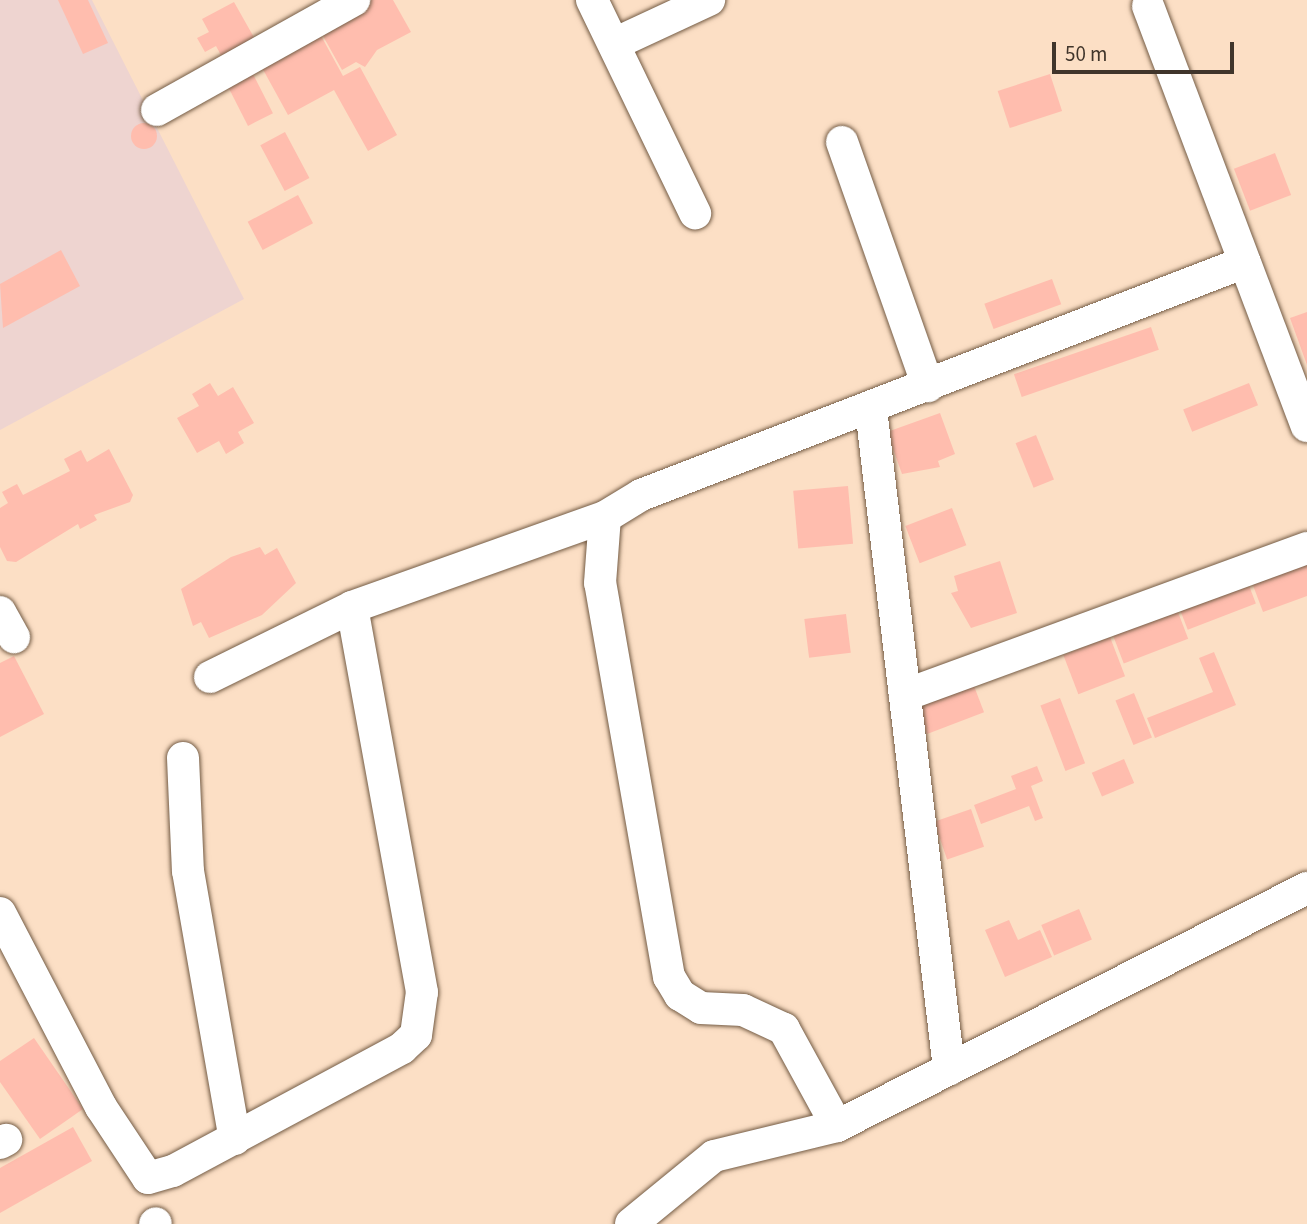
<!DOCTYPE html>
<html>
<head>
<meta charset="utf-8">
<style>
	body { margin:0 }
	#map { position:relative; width:1307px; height:1224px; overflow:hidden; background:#fcdfc5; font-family:"Source Sans 3",sans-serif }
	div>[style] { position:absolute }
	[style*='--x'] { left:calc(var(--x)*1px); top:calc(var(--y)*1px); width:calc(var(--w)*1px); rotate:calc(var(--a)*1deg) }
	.industrial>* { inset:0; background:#eed4d0 }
	.building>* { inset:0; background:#ffbdae; transform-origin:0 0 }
	.round { border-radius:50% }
	.roads { filter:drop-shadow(0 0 2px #745c45) drop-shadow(0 0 2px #745c45) }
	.minor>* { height:32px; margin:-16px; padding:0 16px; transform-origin:16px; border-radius:16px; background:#fff }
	span { translate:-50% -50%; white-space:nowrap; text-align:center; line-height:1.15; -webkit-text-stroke:5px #fcdfc5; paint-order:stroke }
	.scale { position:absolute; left:1052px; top:42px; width:182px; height:32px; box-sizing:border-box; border:4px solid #40352b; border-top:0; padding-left:9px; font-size:21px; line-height:24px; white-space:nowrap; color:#40352b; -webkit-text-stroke:5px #fcdfc5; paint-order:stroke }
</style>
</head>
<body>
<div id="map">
	<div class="industrial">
		<i style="clip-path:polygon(0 0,92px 0,244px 299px,0 430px)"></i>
	</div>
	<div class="building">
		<i style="clip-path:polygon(58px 0,88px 0,108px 43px,83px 54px)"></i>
		<i style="clip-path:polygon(367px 0,393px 0,411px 32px,377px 50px,365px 67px,356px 62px,342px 70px,318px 27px)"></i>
		<i style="clip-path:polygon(234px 2px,256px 41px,223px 59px,216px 46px,205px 52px,197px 38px,209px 32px,202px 19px)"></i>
		<i style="clip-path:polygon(319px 32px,343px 76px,360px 67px,397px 135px,368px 151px,334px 90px,288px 115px,260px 64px)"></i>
		<i style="left:253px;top:74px;width:44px;height:28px;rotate:63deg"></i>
		<i style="left:1050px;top:74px;width:39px;height:55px;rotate:72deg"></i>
		<i class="round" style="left:131px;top:123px;width:26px;height:26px"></i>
		<i style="left:285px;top:132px;width:52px;height:28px;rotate:62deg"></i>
		<i style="left:1275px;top:153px;width:45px;height:44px;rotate:69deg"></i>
		<i style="left:298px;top:195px;width:32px;height:57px;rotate:62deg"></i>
		<i style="clip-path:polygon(61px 250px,80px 286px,3px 328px,0 284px)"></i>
		<i style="left:1052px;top:279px;width:27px;height:72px;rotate:70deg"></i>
		<i style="clip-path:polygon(1307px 312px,1307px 365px,1290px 318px)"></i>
		<i style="left:1151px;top:327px;width:24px;height:145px;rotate:71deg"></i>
		<i style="clip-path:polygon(210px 383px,218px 396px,233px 387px,254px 423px,238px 432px,244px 443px,226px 454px,219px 441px,197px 453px,177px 418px,199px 406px,192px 394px)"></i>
		<i style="left:1249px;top:383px;width:24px;height:71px;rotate:68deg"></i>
		<i style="clip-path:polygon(940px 413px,955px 454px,938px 461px,940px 467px,902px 474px,887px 432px)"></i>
		<i style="left:1036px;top:435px;width:48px;height:22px;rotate:68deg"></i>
		<i style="clip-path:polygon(109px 449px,133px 495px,130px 502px,94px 515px,97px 520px,80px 529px,78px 524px,16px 562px,7px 561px,0 547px,0 508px,8px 503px,2px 492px,17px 484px,23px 495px,70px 471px,64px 459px,81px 450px,87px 462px)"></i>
		<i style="left:848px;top:486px;width:58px;height:55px;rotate:85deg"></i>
		<i style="left:952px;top:508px;width:40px;height:50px;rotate:69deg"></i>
		<i style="clip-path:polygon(260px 547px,265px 555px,277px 548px,296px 583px,262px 615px,209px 638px,201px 622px,193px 626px,181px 589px,231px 557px)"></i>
		<i style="clip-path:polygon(1307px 559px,1307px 596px,1263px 612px,1251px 580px)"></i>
		<i style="clip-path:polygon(1000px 561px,1017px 613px,971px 628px,951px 593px,958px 591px,954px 576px)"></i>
		<i style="left:1248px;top:583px;width:22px;height:73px;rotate:69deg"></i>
		<i style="left:1176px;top:607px;width:34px;height:69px;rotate:69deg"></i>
		<i style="left:846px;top:614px;width:39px;height:42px;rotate:83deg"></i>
		<i style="left:1110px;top:637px;width:42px;height:50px;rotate:69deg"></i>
		<i style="clip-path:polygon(1214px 652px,1236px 705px,1155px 738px,1147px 718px,1213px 692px,1199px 658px)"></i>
		<i style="clip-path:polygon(14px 656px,44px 714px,0 737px,0 663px)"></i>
		<i style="left:974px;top:686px;width:28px;height:61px;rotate:69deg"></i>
		<i style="left:1134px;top:693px;width:48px;height:20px;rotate:68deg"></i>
		<i style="left:1060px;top:698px;width:70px;height:21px;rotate:69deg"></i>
		<i style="left:1124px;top:759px;width:26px;height:35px;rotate:67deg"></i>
		<i style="clip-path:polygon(1037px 766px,1043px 781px,1031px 786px,1043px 818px,1035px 821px,1029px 806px,981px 824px,974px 805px,1016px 789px,1011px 776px)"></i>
		<i style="left:971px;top:809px;width:40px;height:39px;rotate:71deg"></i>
		<i style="left:1079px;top:909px;width:33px;height:41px;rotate:67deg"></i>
		<i style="clip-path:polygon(1009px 920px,1018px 940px,1040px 930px,1052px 957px,1005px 977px,985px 930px)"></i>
		<i style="clip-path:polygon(34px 1038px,83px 1109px,40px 1139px,0 1082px,0 1061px)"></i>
		<i style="clip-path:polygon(73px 1127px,92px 1161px,0 1213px,0 1168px)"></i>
	</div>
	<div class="roads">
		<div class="minor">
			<i style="--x:592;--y:0;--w:237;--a:64.2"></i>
			<i style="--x:1148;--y:6;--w:449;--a:69.3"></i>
			<i style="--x:614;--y:44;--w:105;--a:-24.9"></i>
			<i style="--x:157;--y:110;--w:226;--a:-29.2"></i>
			<i style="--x:842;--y:142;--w:259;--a:70.6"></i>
			<i style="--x:871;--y:409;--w:665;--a:83.26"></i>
			<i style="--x:0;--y:612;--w:29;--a:61"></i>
			<i style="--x:210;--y:677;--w:158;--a:-26.2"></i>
			<i style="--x:352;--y:607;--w:269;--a:-19.6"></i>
			<i style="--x:905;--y:695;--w:428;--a:-20.1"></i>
			<i style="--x:183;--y:758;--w:113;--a:87.5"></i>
			<i style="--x:188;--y:871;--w:272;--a:80.1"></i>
			<i style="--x:0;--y:913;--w:219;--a:62.5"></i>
			<i style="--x:101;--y:1107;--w:85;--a:56.5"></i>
			<i style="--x:148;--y:1178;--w:26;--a:-16"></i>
			<i style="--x:173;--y:1171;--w:260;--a:-28.2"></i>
			<i style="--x:402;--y:1048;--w:19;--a:-43"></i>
			<i style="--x:416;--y:1035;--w:43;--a:-82.1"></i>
			<i style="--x:422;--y:992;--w:391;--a:-100.3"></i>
			<i style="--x:837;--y:1126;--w:111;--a:-118.7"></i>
			<i style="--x:784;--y:1029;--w:45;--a:-155.1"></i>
			<i style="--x:743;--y:1010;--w:42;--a:-177.3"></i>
			<i style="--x:701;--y:1008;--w:25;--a:-148"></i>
			<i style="--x:680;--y:995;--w:21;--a:-121"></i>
			<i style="--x:669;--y:977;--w:400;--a:-99.9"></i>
			<i style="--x:600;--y:583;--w:66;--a:-85.7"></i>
			<i style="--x:605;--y:517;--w:42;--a:-31.4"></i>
			<i style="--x:641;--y:495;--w:647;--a:-21.09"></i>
			<i style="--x:0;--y:1143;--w:7;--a:-27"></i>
			<i style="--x:155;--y:1224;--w:1;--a:-45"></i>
			<i style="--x:631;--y:1224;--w:107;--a:-39.3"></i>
			<i style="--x:714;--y:1156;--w:127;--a:-13.7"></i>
			<i style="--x:837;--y:1126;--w:527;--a:-26.86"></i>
		</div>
	</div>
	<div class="scale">50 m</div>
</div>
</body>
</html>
